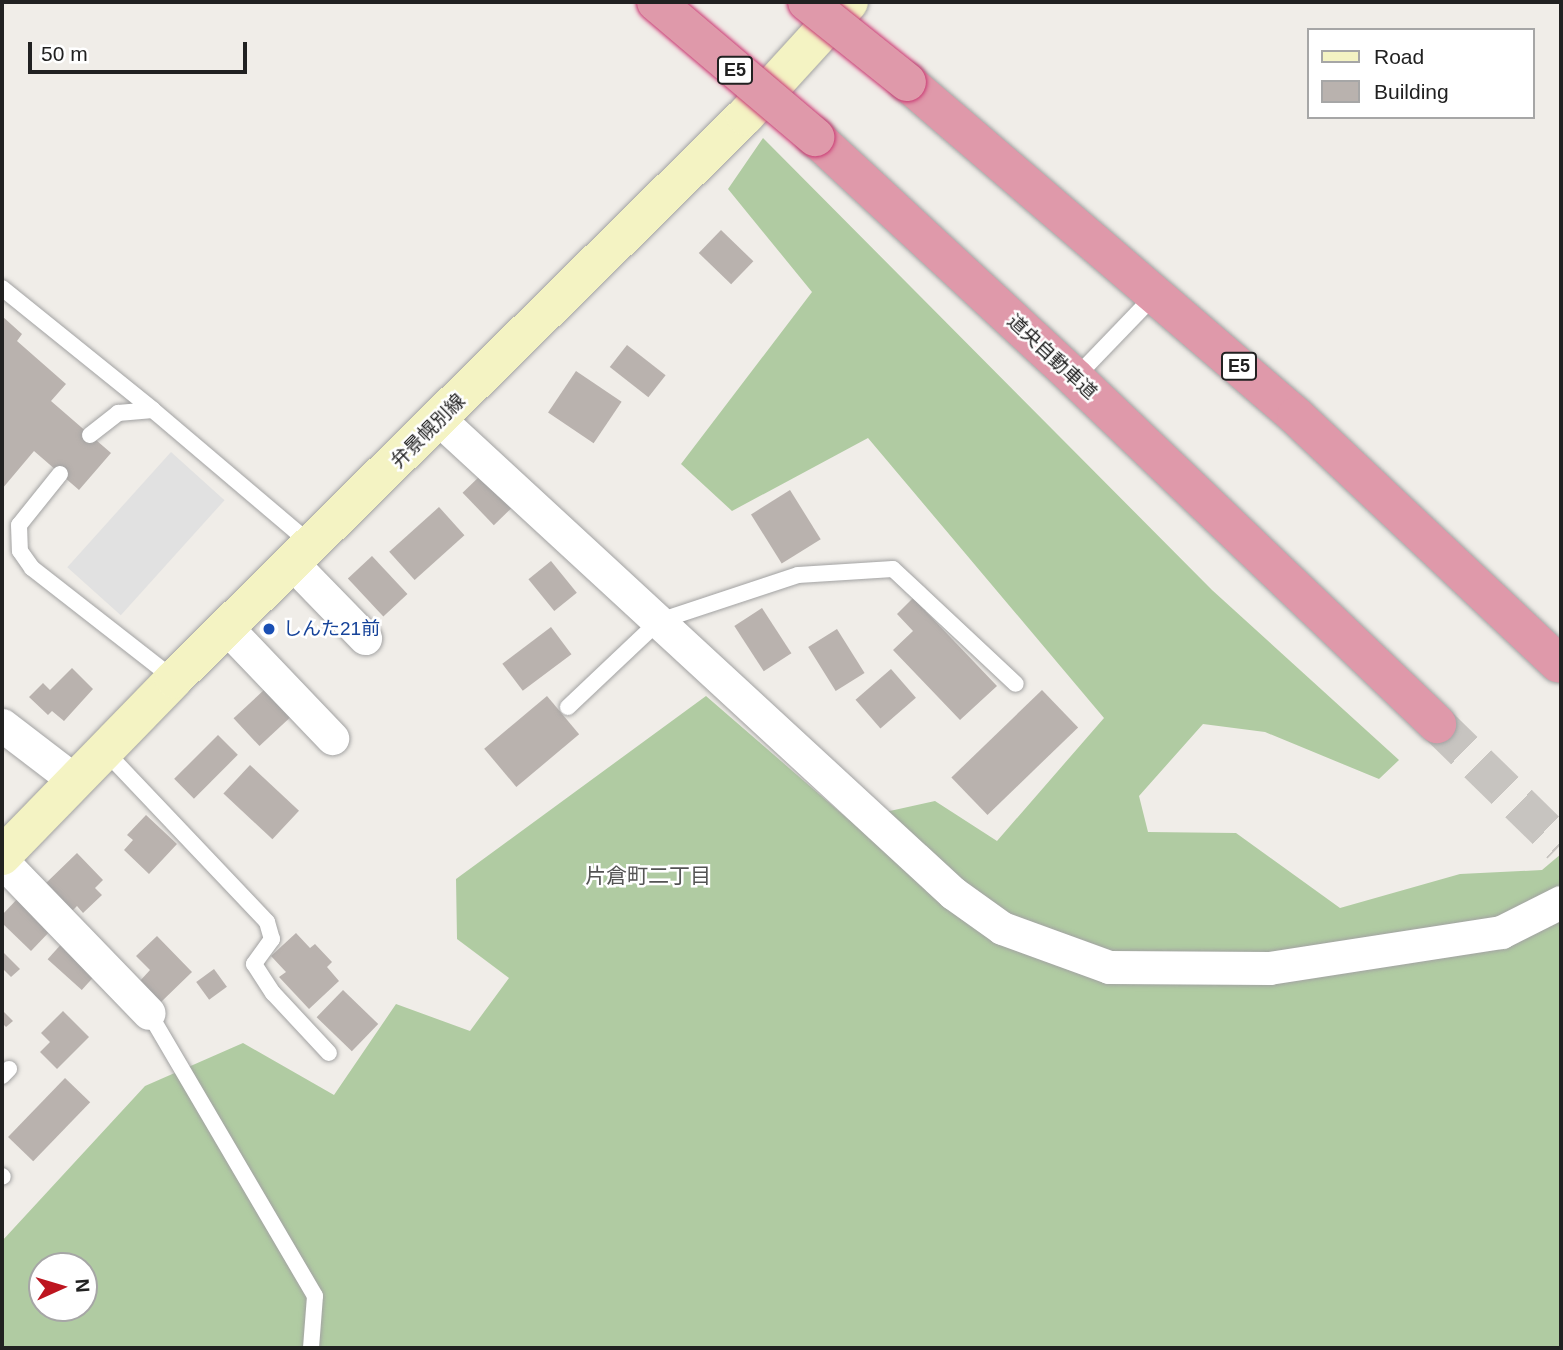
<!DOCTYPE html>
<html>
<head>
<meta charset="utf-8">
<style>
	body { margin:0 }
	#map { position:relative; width:1563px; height:1350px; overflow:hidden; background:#f0ede8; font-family:Arial,"Noto Sans JP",sans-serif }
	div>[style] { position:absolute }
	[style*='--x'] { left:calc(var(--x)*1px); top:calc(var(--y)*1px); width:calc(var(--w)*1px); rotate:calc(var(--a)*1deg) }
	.forest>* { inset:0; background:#b0cba2 }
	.parking>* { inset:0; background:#e1e1e1; transform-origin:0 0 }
	.building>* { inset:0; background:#b9b2ae; transform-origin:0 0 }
	.highway-tunnel>* { height:38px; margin-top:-19px; transform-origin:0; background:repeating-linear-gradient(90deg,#c7c4c0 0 38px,transparent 0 57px) }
	.roads { filter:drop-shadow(0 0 2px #a2a2a2) drop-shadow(0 0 2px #a2a2a2) }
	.lane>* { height:16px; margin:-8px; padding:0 8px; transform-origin:8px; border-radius:8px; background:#fff }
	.street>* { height:33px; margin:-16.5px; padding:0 16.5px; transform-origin:16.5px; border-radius:16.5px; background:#fff }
	.secondary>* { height:38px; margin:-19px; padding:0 19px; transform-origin:19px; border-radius:19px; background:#f4f3c3 }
	.highway>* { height:38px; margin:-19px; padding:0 19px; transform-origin:19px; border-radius:19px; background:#df99aa }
	.bridges { filter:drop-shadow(0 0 2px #ca3a74) drop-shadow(0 0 2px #ca3a74) }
	.highway-bridge>* { height:38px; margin:-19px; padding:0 19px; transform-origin:19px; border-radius:19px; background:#df99aa }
	.dots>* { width:19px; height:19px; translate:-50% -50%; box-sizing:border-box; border:4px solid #fff; border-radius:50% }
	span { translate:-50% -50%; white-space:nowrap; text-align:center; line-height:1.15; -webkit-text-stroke:5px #fff; paint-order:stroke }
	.shield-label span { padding:2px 5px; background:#fff; border:2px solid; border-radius:5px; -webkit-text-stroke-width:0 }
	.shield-label { font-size:18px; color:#212121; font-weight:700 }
	.street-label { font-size:19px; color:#212121 }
	.transit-label { font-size:19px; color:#164399 }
	.left { translate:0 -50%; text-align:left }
	.neighbourhood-label { font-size:21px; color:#545454 }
	.frame { position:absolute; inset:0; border:4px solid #212121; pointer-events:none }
	.legend { position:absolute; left:1307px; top:28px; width:228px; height:91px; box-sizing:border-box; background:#fff; border:2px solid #a6a6a6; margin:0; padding:9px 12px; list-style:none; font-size:21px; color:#212121 }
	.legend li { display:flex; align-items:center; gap:14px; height:35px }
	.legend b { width:35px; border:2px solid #a6a6a6 }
	.north { position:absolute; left:28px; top:1252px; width:70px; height:70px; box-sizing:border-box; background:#fff; border:2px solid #a6a6a6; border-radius:50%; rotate:86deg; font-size:19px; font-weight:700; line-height:28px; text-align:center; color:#212121 }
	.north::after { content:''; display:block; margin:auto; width:24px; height:32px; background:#bd151f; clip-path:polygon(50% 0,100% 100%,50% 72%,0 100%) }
	.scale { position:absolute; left:28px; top:42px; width:219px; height:32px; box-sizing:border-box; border:4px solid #212121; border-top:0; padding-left:9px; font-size:21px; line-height:24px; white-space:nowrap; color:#212121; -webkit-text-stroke:5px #fff; paint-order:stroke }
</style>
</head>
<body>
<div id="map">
	<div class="forest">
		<i style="clip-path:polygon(evenodd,763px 138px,1212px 590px,1399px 760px,1379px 779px,1265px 732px,1203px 724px,1139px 796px,1148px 832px,1236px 833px,1340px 908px,1460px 874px,1542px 870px,1561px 854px,1561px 1348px,2px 1348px,2px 1241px,145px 1086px,243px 1043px,334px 1095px,396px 1004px,470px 1031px,509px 978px,457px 939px,456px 879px,706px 696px,849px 820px,935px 801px,997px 841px,1104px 718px,868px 438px,732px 511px,681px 464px,812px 292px,728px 189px,763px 138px,42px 1266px,84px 1266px,84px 1308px,42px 1308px,42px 1266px)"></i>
	</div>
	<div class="parking">
		<i style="left:171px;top:452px;width:72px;height:155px;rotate:42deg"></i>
	</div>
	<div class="building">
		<i style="left:721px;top:230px;width:45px;height:32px;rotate:44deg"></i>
		<i style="clip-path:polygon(2px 316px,22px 334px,17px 341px,66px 384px,51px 401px,111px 453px,79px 490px,34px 451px,2px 489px)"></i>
		<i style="left:627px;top:345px;width:49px;height:28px;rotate:38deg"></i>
		<i style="left:576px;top:371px;width:55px;height:50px;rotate:34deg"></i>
		<i style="left:482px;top:474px;width:45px;height:27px;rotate:46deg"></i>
		<i style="left:790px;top:490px;width:58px;height:46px;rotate:58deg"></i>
		<i style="left:439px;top:507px;width:38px;height:67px;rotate:48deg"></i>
		<i style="left:372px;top:556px;width:52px;height:33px;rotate:47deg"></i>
		<i style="left:551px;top:561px;width:41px;height:29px;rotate:51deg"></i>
		<i style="clip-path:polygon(913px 598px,997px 686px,960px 720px,893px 650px,913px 631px,897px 614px)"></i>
		<i style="left:762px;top:608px;width:54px;height:33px;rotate:57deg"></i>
		<i style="left:551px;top:627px;width:34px;height:61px;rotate:53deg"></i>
		<i style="left:837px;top:629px;width:52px;height:34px;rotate:58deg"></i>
		<i style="clip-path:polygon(72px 668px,93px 689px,64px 721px,52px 711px,48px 715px,29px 697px,43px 683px,50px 690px)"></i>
		<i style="left:891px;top:669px;width:38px;height:47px;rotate:49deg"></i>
		<i style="left:265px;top:689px;width:38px;height:43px;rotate:47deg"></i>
		<i style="left:1042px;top:690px;width:52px;height:126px;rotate:46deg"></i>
		<i style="left:547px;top:696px;width:50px;height:82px;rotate:50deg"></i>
		<i style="left:218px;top:735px;width:28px;height:62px;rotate:45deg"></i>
		<i style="left:250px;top:765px;width:67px;height:39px;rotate:43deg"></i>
		<i style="clip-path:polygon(146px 815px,177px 844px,149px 874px,124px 850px,133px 840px,127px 835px)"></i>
		<i style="clip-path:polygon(77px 853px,103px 880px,95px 888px,102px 895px,83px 913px,77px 906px,72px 911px,45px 884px)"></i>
		<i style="clip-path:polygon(20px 896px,53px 928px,31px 951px,2px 923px,2px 915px)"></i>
		<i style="clip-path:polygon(296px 933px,310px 948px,315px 944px,332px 962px,327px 967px,339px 981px,309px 1009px,279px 977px,286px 972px,271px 956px)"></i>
		<i style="clip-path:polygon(157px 936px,192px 972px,160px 1003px,139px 982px,150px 970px,136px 956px)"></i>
		<i style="left:65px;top:940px;width:46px;height:26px;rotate:42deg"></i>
		<i style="clip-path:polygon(2px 951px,20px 969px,11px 977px,2px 968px)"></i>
		<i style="left:214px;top:969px;width:22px;height:22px;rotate:54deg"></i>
		<i style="left:343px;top:990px;width:49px;height:38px;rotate:44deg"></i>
		<i style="clip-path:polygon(2px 1010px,13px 1021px,6px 1027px,2px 1023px)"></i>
		<i style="clip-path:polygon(63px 1011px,89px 1037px,57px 1069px,40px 1052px,50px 1042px,41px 1033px)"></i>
		<i style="left:65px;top:1078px;width:35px;height:82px;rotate:44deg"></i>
	</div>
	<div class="highway-tunnel">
		<i style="--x:1437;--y:724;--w:173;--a:44.3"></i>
	</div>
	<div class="roads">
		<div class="lane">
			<i style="--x:2;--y:288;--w:194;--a:38.9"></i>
			<i style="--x:1075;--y:378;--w:115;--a:-46.1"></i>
			<i style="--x:90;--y:435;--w:36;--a:-38"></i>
			<i style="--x:118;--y:413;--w:35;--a:-5"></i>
			<i style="--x:153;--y:410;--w:207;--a:40.3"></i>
			<i style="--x:60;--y:474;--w:65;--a:128.8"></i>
			<i style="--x:19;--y:525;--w:26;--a:88"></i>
			<i style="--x:20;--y:551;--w:21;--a:55"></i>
			<i style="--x:32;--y:568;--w:180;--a:38"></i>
			<i style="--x:568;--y:707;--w:125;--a:-43.4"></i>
			<i style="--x:659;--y:621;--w:146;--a:-18.3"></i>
			<i style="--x:798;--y:575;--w:95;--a:-3.6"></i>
			<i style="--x:893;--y:569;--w:168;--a:43.1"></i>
			<i style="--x:104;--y:750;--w:237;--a:46.5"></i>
			<i style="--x:267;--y:922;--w:18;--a:74"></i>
			<i style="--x:272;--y:939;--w:31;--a:126"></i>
			<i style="--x:254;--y:964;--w:35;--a:57"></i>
			<i style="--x:273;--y:993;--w:82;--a:47"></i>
			<i style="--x:149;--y:1013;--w:328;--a:59.6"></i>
			<i style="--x:315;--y:1296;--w:52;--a:94.4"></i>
			<i style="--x:2;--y:1076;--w:10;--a:-45"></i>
			<i style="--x:2;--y:1176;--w:1;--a:45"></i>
		</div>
		<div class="street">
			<i style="--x:440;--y:420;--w:698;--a:42.68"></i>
			<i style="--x:953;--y:893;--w:60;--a:35.5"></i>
			<i style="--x:1002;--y:928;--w:114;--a:20"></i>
			<i style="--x:1109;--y:967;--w:160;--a:0.4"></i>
			<i style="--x:1269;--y:968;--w:235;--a:-8.8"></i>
			<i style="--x:1501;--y:932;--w:67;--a:-26.6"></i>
			<i style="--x:294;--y:565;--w:102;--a:45.8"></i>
			<i style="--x:228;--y:629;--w:151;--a:46.3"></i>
			<i style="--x:2;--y:725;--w:91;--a:37.4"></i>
			<i style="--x:2;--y:861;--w:211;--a:46"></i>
		</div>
		<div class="secondary">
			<i style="--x:2;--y:856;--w:247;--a:-45.8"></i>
			<i style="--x:174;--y:679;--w:802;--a:-44.6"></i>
			<i style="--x:745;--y:116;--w:154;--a:-47.6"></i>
		</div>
		<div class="highway">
			<i style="--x:907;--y:82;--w:513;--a:40.65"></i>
			<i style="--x:1296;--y:416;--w:361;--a:43.3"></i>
			<i style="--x:815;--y:137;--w:355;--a:42.8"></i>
			<i style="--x:1075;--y:378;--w:501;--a:43.71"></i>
		</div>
	</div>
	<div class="bridges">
		<div class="highway-bridge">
			<i style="--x:656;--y:2;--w:209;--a:40.3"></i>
			<i style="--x:807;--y:2;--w:128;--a:38.7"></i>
		</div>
	</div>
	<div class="dots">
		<i style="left:269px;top:629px;background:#1a4fb4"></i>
	</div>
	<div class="shield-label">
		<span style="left:735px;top:70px">E5</span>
		<span style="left:1239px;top:366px">E5</span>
	</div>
	<div class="street-label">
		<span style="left:1052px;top:357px;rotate:43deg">道央自動車道</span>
		<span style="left:428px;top:431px;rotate:-45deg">弁景幌別線</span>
	</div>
	<div class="transit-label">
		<span class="left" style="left:283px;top:629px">しんた21前</span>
	</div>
	<div class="neighbourhood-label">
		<span style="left:648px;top:876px">片倉町二丁目</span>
	</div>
	<div class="frame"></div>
	<ul class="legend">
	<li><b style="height:9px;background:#f4f3c3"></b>Road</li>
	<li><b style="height:19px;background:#b9b2ae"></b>Building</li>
	</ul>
	<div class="north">N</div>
	<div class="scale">50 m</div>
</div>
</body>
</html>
